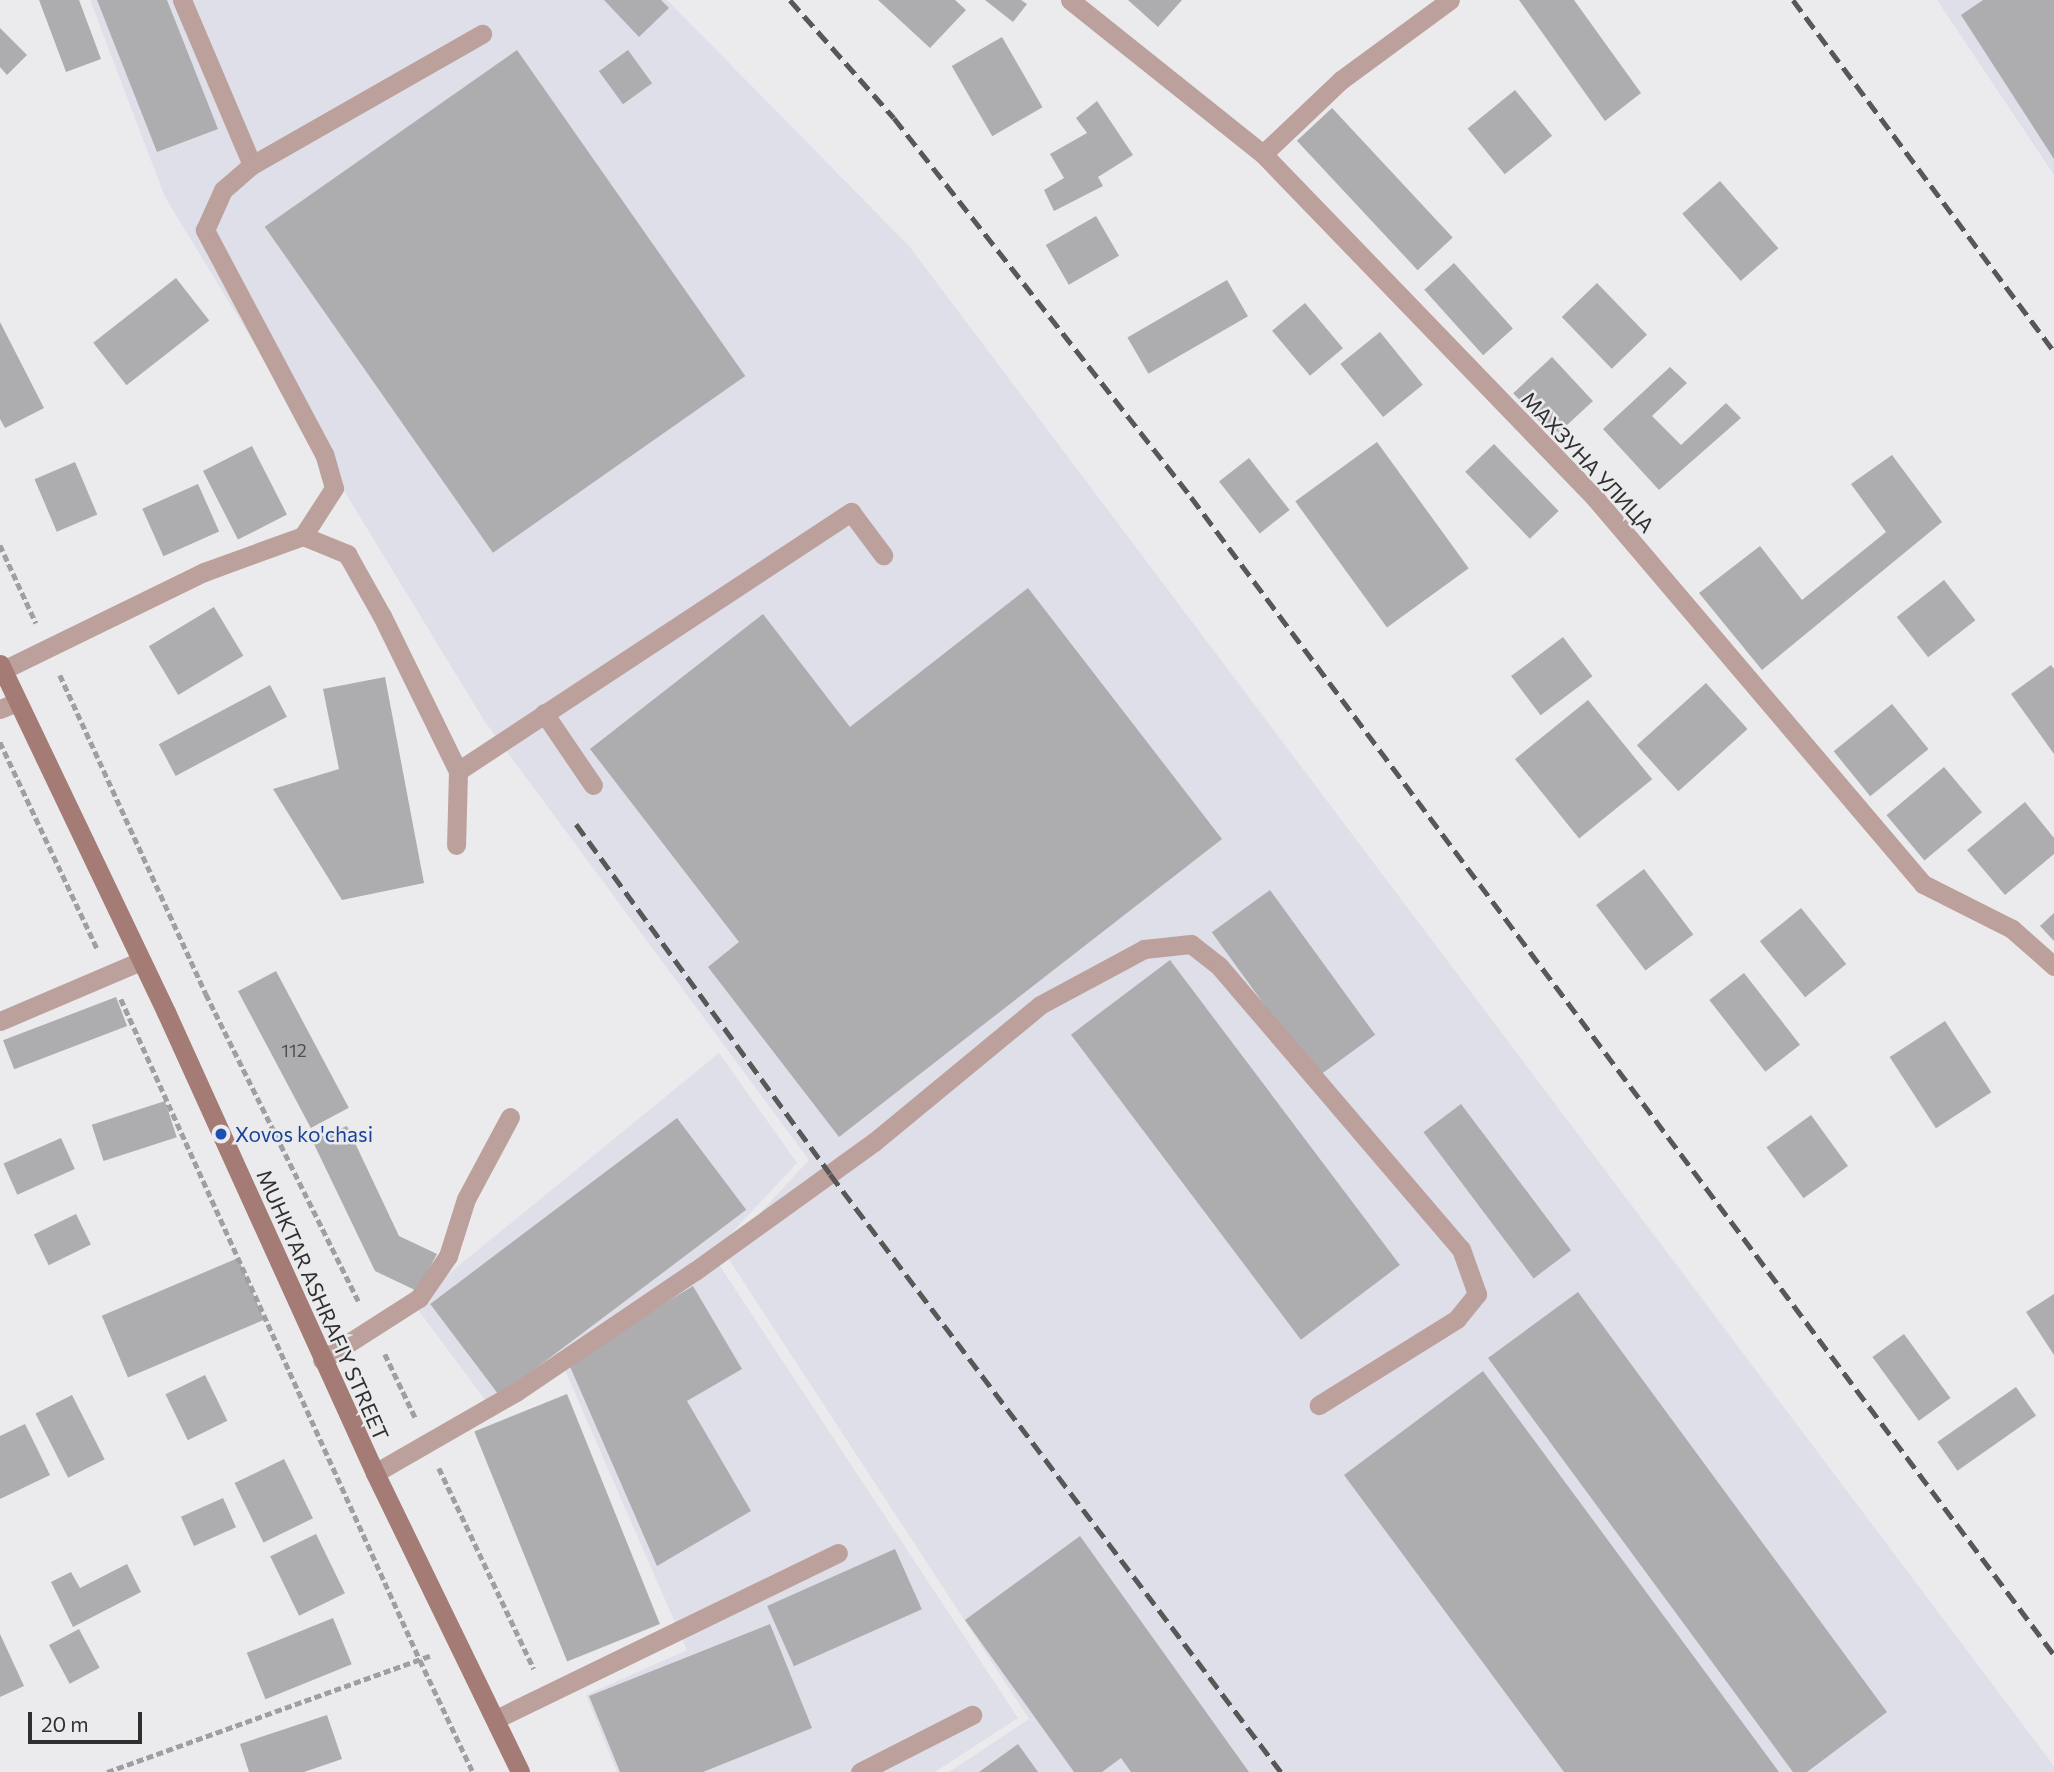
<!DOCTYPE html>
<html>
<head>
<meta charset="utf-8">
<style>
	body { margin:0 }
	#map { position:relative; width:2054px; height:1772px; overflow:hidden; background:#ebebed; font-family:Commissioner,sans-serif }
	div>[style] { position:absolute }
	[style*='--x'] { left:calc(var(--x)*1px); top:calc(var(--y)*1px); width:calc(var(--w)*1px); rotate:calc(var(--a)*1deg) }
	.built>* { inset:0; background:#dedfe9 }
	.building>* { inset:0; background:#adadb0; transform-origin:0 0 }
	.path>* { height:4.5px; margin-top:-2.25px; transform-origin:0; background:repeating-linear-gradient(90deg,#9f9fa1 0 7px,transparent 0 10.5px) }
	.service>* { height:19px; margin:-9.5px; padding:0 9.5px; transform-origin:9.5px; border-radius:9.5px; background:#bca09c }
	.minor>* { height:19px; margin:-9.5px; padding:0 9.5px; transform-origin:9.5px; border-radius:9.5px; background:#bca09c }
	.secondary>* { height:19px; margin:-9.5px; padding:0 9.5px; transform-origin:9.5px; border-radius:9.5px; background:#a47b75 }
	.rail>* { height:5px; margin-top:-2.5px; transform-origin:0; background:repeating-linear-gradient(90deg,#575758 0 14px,transparent 0 21px) }
	.dots>* { width:19px; height:19px; translate:-50% -50%; box-sizing:border-box; border:4px solid #ebebed; border-radius:50% }
	span { translate:-50% -50%; white-space:nowrap; text-align:center; line-height:1.15; -webkit-text-stroke:5px #ebebed; paint-order:stroke }
	.number-label { font-size:18px; color:#4e4e50 }
	.number-label span { -webkit-text-stroke-width:0 }
	.street-label { font-size:21px; color:#2f2f30 }
	.transit-label { font-size:21px; color:#164399 }
	.left { translate:0 -50%; text-align:left }
	.scale { position:absolute; left:28px; top:1712px; width:114px; height:32px; box-sizing:border-box; border:4px solid #2f2f30; border-top:0; padding-left:9px; font-size:21px; line-height:24px; white-space:nowrap; color:#2f2f30; -webkit-text-stroke:5px #ebebed; paint-order:stroke }
</style>
</head>
<body>
<div id="map">
	<div class="built">
		<i style="clip-path:polygon(90px 0,667px 0,909px 246px,2054px 1766px,2054px 1772px,949px 1772px,1029px 1719px,724px 1252px,809px 1160px,485px 722px,165px 197px)"></i>
		<i style="clip-path:polygon(1937px 0,2054px 0,2054px 175px)"></i>
		<i style="clip-path:polygon(719px 1053px,797px 1163px,712px 1254px,1018px 1718px,935px 1772px,617px 1772px,586px 1695px,687px 1650px,564px 1368px,492px 1409px,413px 1303px)"></i>
	</div>
	<div class="building">
		<i style="clip-path:polygon(39px 0,79px 0,101px 59px,66px 72px)"></i>
		<i style="clip-path:polygon(97px 0,167px 0,218px 129px,157px 152px)"></i>
		<i style="clip-path:polygon(604px 0,661px 0,669px 8px,639px 37px)"></i>
		<i style="clip-path:polygon(878px 0,955px 0,966px 10px,930px 48px)"></i>
		<i style="clip-path:polygon(985px 0,1021px 0,1027px 4px,1013px 22px)"></i>
		<i style="clip-path:polygon(1128px 0,1182px 0,1158px 27px)"></i>
		<i style="clip-path:polygon(1519px 0,1574px 0,1641px 93px,1605px 121px)"></i>
		<i style="clip-path:polygon(1983px 0,2054px 0,2054px 159px,1961px 15px)"></i>
		<i style="clip-path:polygon(0 28px,27px 55px,7px 75px,0 67px)"></i>
		<i style="left:1002px;top:37px;width:81px;height:58px;rotate:60deg"></i>
		<i style="left:517px;top:50px;width:398px;height:308px;rotate:55deg"></i>
		<i style="left:628px;top:50px;width:41px;height:36px;rotate:54deg"></i>
		<i style="left:1515px;top:90px;width:59px;height:61px;rotate:51deg"></i>
		<i style="clip-path:polygon(1097px 101px,1133px 155px,1098px 177px,1103px 186px,1054px 211px,1044px 190px,1064px 178px,1050px 154px,1087px 133px,1076px 118px)"></i>
		<i style="left:1332px;top:108px;width:177px;height:48px;rotate:47deg"></i>
		<i style="left:1720px;top:181px;width:89px;height:50px;rotate:49deg"></i>
		<i style="left:1096px;top:216px;width:46px;height:58px;rotate:60deg"></i>
		<i style="left:1454px;top:263px;width:88px;height:40px;rotate:48deg"></i>
		<i style="left:176px;top:278px;width:54px;height:105px;rotate:52deg"></i>
		<i style="left:1227px;top:280px;width:42px;height:115px;rotate:60deg"></i>
		<i style="left:1597px;top:283px;width:72px;height:49px;rotate:46deg"></i>
		<i style="left:1305px;top:303px;width:59px;height:43px;rotate:50deg"></i>
		<i style="clip-path:polygon(0 322px,44px 408px,5px 428px,0 419px)"></i>
		<i style="left:1380px;top:332px;width:68px;height:51px;rotate:51deg"></i>
		<i style="left:1552px;top:357px;width:60px;height:53px;rotate:47deg"></i>
		<i style="clip-path:polygon(1670px 367px,1687px 383px,1652px 416px,1681px 445px,1726px 403px,1741px 418px,1659px 490px,1603px 429px)"></i>
		<i style="left:1377px;top:442px;width:156px;height:101px;rotate:54deg"></i>
		<i style="left:1494px;top:444px;width:93px;height:40px;rotate:46deg"></i>
		<i style="left:252px;top:446px;width:77px;height:55px;rotate:63deg"></i>
		<i style="clip-path:polygon(1892px 455px,1942px 522px,1762px 670px,1699px 593px,1760px 546px,1802px 600px,1886px 532px,1851px 484px)"></i>
		<i style="left:1249px;top:458px;width:66px;height:38px;rotate:52deg"></i>
		<i style="left:75px;top:462px;width:57px;height:44px;rotate:67deg"></i>
		<i style="left:198px;top:484px;width:52px;height:61px;rotate:66deg"></i>
		<i style="left:1944px;top:580px;width:51px;height:60px;rotate:52deg"></i>
		<i style="clip-path:polygon(1028px 588px,1222px 839px,839px 1137px,708px 967px,739px 942px,590px 749px,763px 614px,850px 727px)"></i>
		<i style="left:214px;top:607px;width:57px;height:76px;rotate:59deg"></i>
		<i style="left:1563px;top:637px;width:49px;height:65px;rotate:53deg"></i>
		<i style="clip-path:polygon(2051px 665px,2054px 669px,2054px 754px,2011px 694px)"></i>
		<i style="clip-path:polygon(385px 677px,424px 883px,342px 900px,273px 789px,339px 769px,323px 689px)"></i>
		<i style="left:1706px;top:683px;width:62px;height:93px;rotate:48deg"></i>
		<i style="left:270px;top:685px;width:36px;height:126px;rotate:62deg"></i>
		<i style="left:1588px;top:700px;width:102px;height:94px;rotate:51deg"></i>
		<i style="left:1892px;top:704px;width:58px;height:75px;rotate:51deg"></i>
		<i style="left:1944px;top:767px;width:59px;height:75px;rotate:50deg"></i>
		<i style="clip-path:polygon(2025px 802px,2054px 838px,2054px 854px,2005px 895px,1967px 850px)"></i>
		<i style="left:1644px;top:869px;width:82px;height:60px;rotate:53deg"></i>
		<i style="left:1270px;top:890px;width:179px;height:72px;rotate:54deg"></i>
		<i style="left:1801px;top:908px;width:72px;height:53px;rotate:51deg"></i>
		<i style="clip-path:polygon(2054px 913px,2054px 941px,2040px 926px)"></i>
		<i style="left:1170px;top:960px;width:382px;height:124px;rotate:53deg"></i>
		<i style="left:276px;top:971px;width:155px;height:43px;rotate:62deg"></i>
		<i style="left:1744px;top:973px;width:91px;height:44px;rotate:52deg"></i>
		<i style="left:116px;top:997px;width:31px;height:121px;rotate:69deg"></i>
		<i style="left:1945px;top:1021px;width:85px;height:66px;rotate:57deg"></i>
		<i style="left:165px;top:1101px;width:38px;height:77px;rotate:72deg"></i>
		<i style="left:1461px;top:1104px;width:183px;height:47px;rotate:53deg"></i>
		<i style="left:1811px;top:1115px;width:63px;height:55px;rotate:54deg"></i>
		<i style="left:677px;top:1118px;width:115px;height:309px;rotate:53deg"></i>
		<i style="clip-path:polygon(347px 1126px,399px 1236px,437px 1254px,417px 1291px,375px 1271px,312px 1140px)"></i>
		<i style="left:61px;top:1138px;width:34px;height:63px;rotate:66deg"></i>
		<i style="left:76px;top:1214px;width:34px;height:47px;rotate:64deg"></i>
		<i style="left:238px;top:1258px;width:67px;height:148px;rotate:67deg"></i>
		<i style="clip-path:polygon(693px 1286px,742px 1369px,687px 1401px,751px 1511px,657px 1566px,568px 1362px)"></i>
		<i style="clip-path:polygon(1578px 1292px,1887px 1712px,1807px 1772px,1793px 1772px,1488px 1358px)"></i>
		<i style="clip-path:polygon(2054px 1294px,2054px 1355px,2026px 1312px)"></i>
		<i style="left:1904px;top:1334px;width:79px;height:39px;rotate:54deg"></i>
		<i style="clip-path:polygon(1483px 1371px,1779px 1772px,1564px 1772px,1344px 1475px)"></i>
		<i style="left:205px;top:1375px;width:51px;height:44px;rotate:64deg"></i>
		<i style="left:2016px;top:1387px;width:35px;height:96px;rotate:55deg"></i>
		<i style="left:567px;top:1394px;width:248px;height:100px;rotate:68deg"></i>
		<i style="left:72px;top:1395px;width:72px;height:41px;rotate:63deg"></i>
		<i style="clip-path:polygon(25px 1424px,50px 1475px,0 1499px,0 1436px)"></i>
		<i style="left:284px;top:1459px;width:66px;height:55px;rotate:64deg"></i>
		<i style="left:223px;top:1498px;width:32px;height:46px;rotate:66deg"></i>
		<i style="left:316px;top:1534px;width:66px;height:51px;rotate:64deg"></i>
		<i style="clip-path:polygon(1080px 1536px,1249px 1772px,1131px 1772px,1121px 1758px,1102px 1772px,1074px 1772px,965px 1620px)"></i>
		<i style="left:895px;top:1549px;width:66px;height:140px;rotate:66deg"></i>
		<i style="clip-path:polygon(127px 1564px,141px 1592px,73px 1627px,51px 1582px,71px 1572px,80px 1588px)"></i>
		<i style="left:333px;top:1618px;width:50px;height:93px;rotate:68deg"></i>
		<i style="clip-path:polygon(770px 1624px,812px 1728px,703px 1772px,620px 1772px,589px 1696px)"></i>
		<i style="left:79px;top:1629px;width:44px;height:34px;rotate:62deg"></i>
		<i style="clip-path:polygon(0 1634px,24px 1686px,0 1697px)"></i>
		<i style="clip-path:polygon(327px 1715px,342px 1759px,304px 1772px,249px 1772px,240px 1744px)"></i>
		<i style="clip-path:polygon(1018px 1744px,1038px 1772px,979px 1772px)"></i>
	</div>
	<div class="path">
		<i style="--x:0;--y:545;--w:86;--a:65.2"></i>
		<i style="--x:60;--y:675;--w:351;--a:65.4"></i>
		<i style="--x:206;--y:994;--w:344;--a:63.6"></i>
		<i style="--x:0;--y:742;--w:230;--a:64.8"></i>
		<i style="--x:121;--y:999;--w:725;--a:65.66"></i>
		<i style="--x:420;--y:1660;--w:124;--a:64.7"></i>
		<i style="--x:385;--y:1354;--w:72;--a:64.5"></i>
		<i style="--x:439;--y:1468;--w:222;--a:64.7"></i>
		<i style="--x:107;--y:1772;--w:345;--a:-19.8"></i>
	</div>
	<div class="service">
		<i style="--x:182;--y:0;--w:179;--a:67"></i>
		<i style="--x:303;--y:536;--w:57;--a:-57.1"></i>
		<i style="--x:334;--y:488;--w:35;--a:-106"></i>
		<i style="--x:324;--y:454;--w:254;--a:-118"></i>
		<i style="--x:205;--y:230;--w:44;--a:-65.8"></i>
		<i style="--x:223;--y:190;--w:38;--a:-41"></i>
		<i style="--x:252;--y:165;--w:265;--a:-29.7"></i>
		<i style="--x:3;--y:670;--w:224;--a:-26"></i>
		<i style="--x:204;--y:572;--w:105;--a:-20"></i>
		<i style="--x:303;--y:536;--w:48;--a:22.2"></i>
		<i style="--x:347;--y:554;--w:71;--a:60.6"></i>
		<i style="--x:382;--y:616;--w:173;--a:63.9"></i>
		<i style="--x:458;--y:771;--w:74;--a:91.5"></i>
		<i style="--x:544;--y:713;--w:87;--a:55.8"></i>
		<i style="--x:458;--y:771;--w:471;--a:-33.4"></i>
		<i style="--x:851;--y:512;--w:54;--a:53.3"></i>
		<i style="--x:322;--y:1360;--w:115;--a:-32.6"></i>
		<i style="--x:419;--y:1298;--w:51;--a:-55.4"></i>
		<i style="--x:448;--y:1256;--w:60;--a:-72.5"></i>
		<i style="--x:466;--y:1199;--w:93;--a:-61.8"></i>
		<i style="--x:375;--y:1473;--w:163;--a:-29.9"></i>
		<i style="--x:516;--y:1392;--w:216;--a:-34.1"></i>
		<i style="--x:695;--y:1271;--w:221;--a:-35.8"></i>
		<i style="--x:874;--y:1142;--w:215;--a:-39.5"></i>
		<i style="--x:1040;--y:1005;--w:118;--a:-28.3"></i>
		<i style="--x:1144;--y:949;--w:47;--a:-6.1"></i>
		<i style="--x:1191;--y:944;--w:36;--a:38"></i>
		<i style="--x:1219;--y:966;--w:372;--a:49.5"></i>
		<i style="--x:1461;--y:1249;--w:48;--a:70.4"></i>
		<i style="--x:1477;--y:1294;--w:32;--a:129"></i>
		<i style="--x:1457;--y:1319;--w:163;--a:148.1"></i>
		<i style="--x:496;--y:1719;--w:380;--a:-25.9"></i>
		<i style="--x:860;--y:1772;--w:126;--a:-27"></i>
	</div>
	<div class="minor">
		<i style="--x:1070;--y:0;--w:247;--a:38.6"></i>
		<i style="--x:1263;--y:154;--w:478;--a:46"></i>
		<i style="--x:1595;--y:498;--w:507;--a:49.64"></i>
		<i style="--x:1923;--y:884;--w:100;--a:26.8"></i>
		<i style="--x:2012;--y:929;--w:56;--a:41.4"></i>
		<i style="--x:1263;--y:154;--w:108;--a:-43.5"></i>
		<i style="--x:1341;--y:80;--w:135;--a:-36.3"></i>
		<i style="--x:0;--y:709;--w:18;--a:-22"></i>
		<i style="--x:0;--y:1021;--w:153;--a:-23.1"></i>
	</div>
	<div class="secondary">
		<i style="--x:0;--y:664;--w:386;--a:64.5"></i>
		<i style="--x:166;--y:1012;--w:506;--a:65.61"></i>
		<i style="--x:375;--y:1473;--w:332;--a:64.1"></i>
	</div>
	<div class="rail">
		<i style="--x:790;--y:0;--w:157;--a:48.6"></i>
		<i style="--x:894;--y:118;--w:482;--a:51.9"></i>
		<i style="--x:1191;--y:497;--w:1444;--a:53.3"></i>
		<i style="--x:1793;--y:0;--w:438;--a:53.4"></i>
		<i style="--x:576;--y:824;--w:432;--a:54"></i>
		<i style="--x:830;--y:1174;--w:749;--a:52.98"></i>
	</div>
	<div class="dots">
		<i style="left:221px;top:1134px;background:#1a4fb4"></i>
	</div>
	<div class="number-label">
		<span style="left:294px;top:1050px">112</span>
	</div>
	<div class="street-label">
		<span style="left:1588px;top:462px;rotate:47deg">МАХЗУНА УЛИЦА</span>
		<span style="left:323px;top:1305px;rotate:66deg">MUHKTAR ASHRAFIY STREET</span>
	</div>
	<div class="transit-label">
		<span class="left" style="left:235px;top:1134px">Xovos ko'chasi</span>
	</div>
	<div class="scale">20 m</div>
</div>
</body>
</html>
